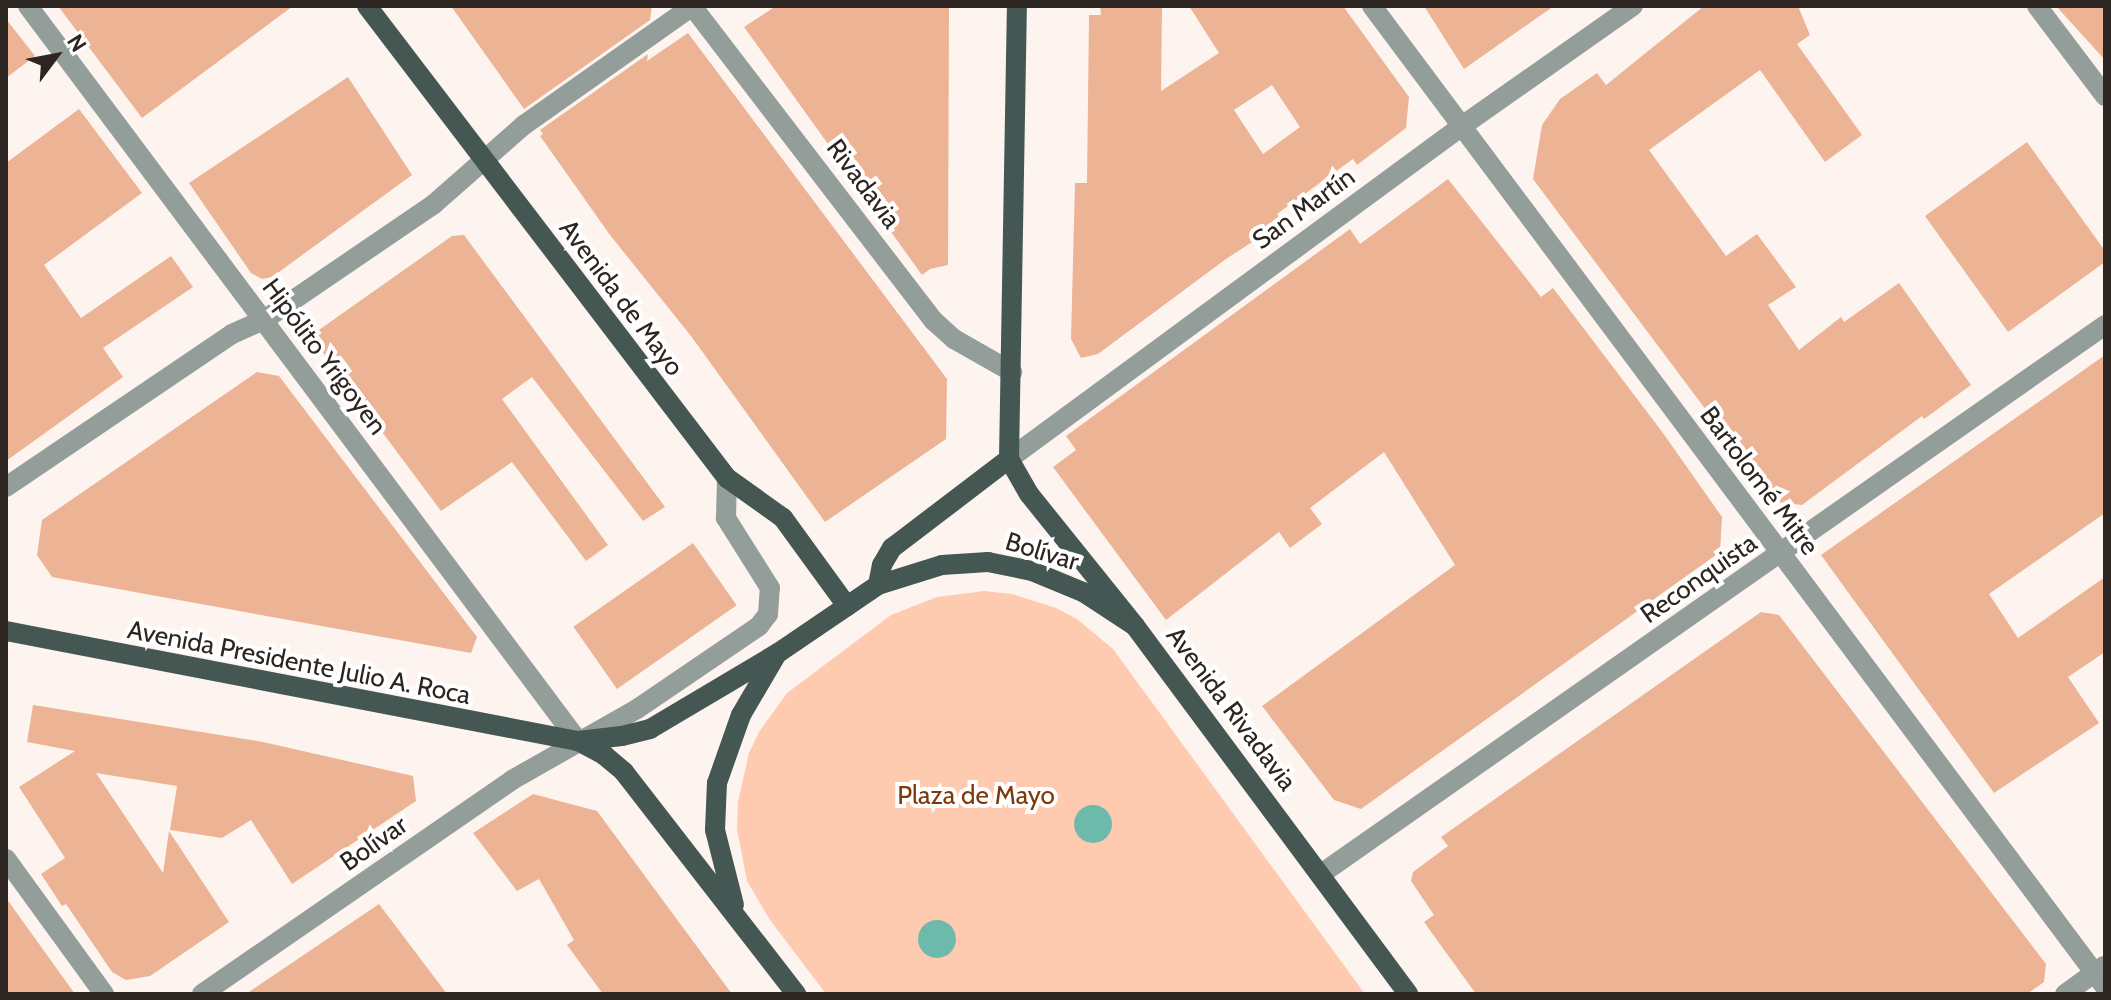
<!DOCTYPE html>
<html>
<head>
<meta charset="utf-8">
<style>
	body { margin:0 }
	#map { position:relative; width:2111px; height:1000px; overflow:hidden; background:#fdf4ef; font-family:Cabin,sans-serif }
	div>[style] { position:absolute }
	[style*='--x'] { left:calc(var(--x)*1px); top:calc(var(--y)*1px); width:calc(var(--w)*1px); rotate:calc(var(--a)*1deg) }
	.green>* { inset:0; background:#fecbb1 }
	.water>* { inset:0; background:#6db9aa }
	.round { border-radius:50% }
	.building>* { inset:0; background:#edb395; transform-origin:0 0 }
	.minor>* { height:20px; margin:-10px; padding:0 10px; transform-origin:10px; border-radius:10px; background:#939e9b }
	.major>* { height:20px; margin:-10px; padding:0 10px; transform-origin:10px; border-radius:10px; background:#445753 }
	span { translate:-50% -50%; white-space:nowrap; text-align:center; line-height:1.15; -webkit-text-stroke:8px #fff; paint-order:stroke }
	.street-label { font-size:26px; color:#2d2521 }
	.park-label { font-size:26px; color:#7e390b }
	.frame { position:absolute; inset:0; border:8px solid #2d2521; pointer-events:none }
	.north { position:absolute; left:16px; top:16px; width:80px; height:80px; -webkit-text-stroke:6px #fff; paint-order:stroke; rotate:58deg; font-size:22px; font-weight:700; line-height:32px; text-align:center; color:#2d2521 }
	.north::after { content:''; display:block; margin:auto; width:28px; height:36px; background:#2d2521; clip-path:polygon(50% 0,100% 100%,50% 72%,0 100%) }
</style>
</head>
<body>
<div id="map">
	<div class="green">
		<i style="clip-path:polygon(984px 591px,1012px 594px,1056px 608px,1077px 619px,1113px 649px,1365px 994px,826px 994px,770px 920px,747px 881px,737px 829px,738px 802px,749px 753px,759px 732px,787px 693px,891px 615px,937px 597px)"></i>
	</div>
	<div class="water">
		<i class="round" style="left:1074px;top:805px;width:38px;height:38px"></i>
		<i class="round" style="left:918px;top:920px;width:38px;height:38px"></i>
	</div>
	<div class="building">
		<i style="clip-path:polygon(58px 6px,293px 6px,142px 118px)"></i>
		<i style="clip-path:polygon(451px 6px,652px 6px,650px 20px,524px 109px)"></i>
		<i style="clip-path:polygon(776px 6px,949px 6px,948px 265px,930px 269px,922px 275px,744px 27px)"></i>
		<i style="clip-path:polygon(evenodd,1100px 6px,1162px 6px,1161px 91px,1219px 53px,1189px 6px,1343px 6px,1409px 97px,1406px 128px,1357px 165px,1353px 159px,1277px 214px,1283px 222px,1226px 259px,1098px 354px,1081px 358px,1071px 339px,1075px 183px,1087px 183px,1089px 15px,1101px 15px,1100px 6px,1272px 85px,1300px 127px,1263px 154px,1234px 110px,1272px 85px)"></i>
		<i style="clip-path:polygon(1424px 6px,1554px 6px,1464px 69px)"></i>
		<i style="clip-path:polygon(1704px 6px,1798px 6px,1810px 35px,1797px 44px,1862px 135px,1825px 162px,1760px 70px,1649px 150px,1726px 256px,1757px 234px,1796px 287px,1768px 305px,1799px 350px,1841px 317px,1844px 322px,1899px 283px,1971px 385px,1924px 419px,1922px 416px,1802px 505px,1775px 502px,1533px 179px,1542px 125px,1560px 99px,1597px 73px,1606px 85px)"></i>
		<i style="clip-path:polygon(2056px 6px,2105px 6px,2105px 60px)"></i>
		<i style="clip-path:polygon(6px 19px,35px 56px,6px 78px)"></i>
		<i style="clip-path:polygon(688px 33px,947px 379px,946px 439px,825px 522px,691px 336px,610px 235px,540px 136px,543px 134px,540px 130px,648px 54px,647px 61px)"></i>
		<i style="clip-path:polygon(348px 77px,412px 175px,272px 277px,262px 279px,251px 273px,189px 183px)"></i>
		<i style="clip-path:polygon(79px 109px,142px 193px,44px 265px,81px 318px,171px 256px,193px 287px,103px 348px,123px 377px,6px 461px,6px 163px)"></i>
		<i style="clip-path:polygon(2027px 142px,2105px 251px,2105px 262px,2008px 332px,1925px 216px)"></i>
		<i style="clip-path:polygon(1448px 179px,1541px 297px,1553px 288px,1663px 433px,1722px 517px,1720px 552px,1361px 809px,1334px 800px,1262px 706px,1455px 565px,1384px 452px,1310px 508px,1322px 524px,1290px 548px,1279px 532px,1166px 620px,1053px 467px,1076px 450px,1066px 436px,1350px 229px,1360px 244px)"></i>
		<i style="clip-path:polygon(464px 235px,665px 507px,643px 521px,532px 377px,502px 399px,608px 545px,586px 561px,512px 462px,441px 511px,315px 342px,316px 332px,452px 236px)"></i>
		<i style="clip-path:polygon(2105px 355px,2105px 513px,1989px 594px,2018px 638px,2105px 577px,2105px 652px,2068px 677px,2099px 723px,1994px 793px,1821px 555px)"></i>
		<i style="clip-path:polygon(257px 372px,279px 376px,477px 637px,471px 653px,52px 577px,37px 555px,42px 520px)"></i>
		<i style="left:693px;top:543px;width:76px;height:146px;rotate:55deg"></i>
		<i style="clip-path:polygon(1761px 612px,1779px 615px,2046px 964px,2044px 982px,2027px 994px,1476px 994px,1424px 922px,1434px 915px,1411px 881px,1413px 872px,1448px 846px,1441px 837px)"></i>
		<i style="clip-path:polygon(33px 705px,263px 742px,413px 776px,416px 801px,292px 884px,251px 820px,222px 838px,170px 830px,177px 786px,96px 773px,163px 873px,169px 831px,229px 922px,150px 976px,126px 980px,112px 972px,66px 904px,62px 906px,41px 874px,65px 858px,19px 787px,75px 751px,27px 742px)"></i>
		<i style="clip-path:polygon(533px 794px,597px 811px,732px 994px,603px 994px,567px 945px,574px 940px,539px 879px,517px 891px,473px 833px)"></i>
		<i style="clip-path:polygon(6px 898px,75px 994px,6px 994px)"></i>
		<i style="clip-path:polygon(379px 904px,447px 994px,246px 994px,274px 975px)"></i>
	</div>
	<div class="minor">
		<i style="--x:28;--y:6;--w:918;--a:53.19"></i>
		<i style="--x:692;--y:6;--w:397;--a:52.5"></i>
		<i style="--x:934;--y:321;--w:27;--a:42"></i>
		<i style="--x:954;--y:339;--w:67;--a:29.6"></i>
		<i style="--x:1372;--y:6;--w:1225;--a:53.23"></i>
		<i style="--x:2037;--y:6;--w:113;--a:52.9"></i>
		<i style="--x:1009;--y:459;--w:562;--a:-36.32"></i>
		<i style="--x:1462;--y:126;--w:209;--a:-35.1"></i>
		<i style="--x:6;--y:487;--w:273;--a:-34.1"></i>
		<i style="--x:232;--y:334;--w:35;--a:-24"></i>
		<i style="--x:264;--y:320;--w:206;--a:-34.3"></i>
		<i style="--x:434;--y:204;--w:120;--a:-41.3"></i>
		<i style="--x:524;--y:125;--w:207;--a:-35.2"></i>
		<i style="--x:6;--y:859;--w:167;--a:54"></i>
		<i style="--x:1321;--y:874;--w:957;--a:-35"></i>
		<i style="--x:202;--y:994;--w:377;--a:-34.6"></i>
		<i style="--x:512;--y:780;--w:144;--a:-29.6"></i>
		<i style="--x:637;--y:709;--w:148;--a:-34.2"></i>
		<i style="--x:759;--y:626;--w:15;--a:-53"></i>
		<i style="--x:768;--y:614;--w:26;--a:-86"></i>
		<i style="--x:770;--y:588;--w:83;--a:-122.2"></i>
		<i style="--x:726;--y:518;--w:40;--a:-88.6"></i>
		<i style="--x:2065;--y:994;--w:48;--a:-35.7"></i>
	</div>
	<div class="major">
		<i style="--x:367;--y:6;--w:594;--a:52.67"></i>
		<i style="--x:727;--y:478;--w:69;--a:35.5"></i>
		<i style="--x:783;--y:518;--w:109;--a:54"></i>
		<i style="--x:1009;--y:459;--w:40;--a:60.3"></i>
		<i style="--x:1029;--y:494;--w:169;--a:51.2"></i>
		<i style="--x:1135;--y:626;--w:458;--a:53.4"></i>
		<i style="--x:1009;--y:459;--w:453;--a:-89"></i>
		<i style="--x:878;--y:585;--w:20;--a:-79"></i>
		<i style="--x:882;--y:565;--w:20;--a:-60"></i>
		<i style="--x:892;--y:548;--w:147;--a:-37.3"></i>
		<i style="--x:6;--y:631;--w:582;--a:10.89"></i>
		<i style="--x:578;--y:741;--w:44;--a:-6.5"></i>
		<i style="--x:622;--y:736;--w:29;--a:-14"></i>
		<i style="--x:650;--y:729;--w:149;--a:-30.7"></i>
		<i style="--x:778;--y:653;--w:121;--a:-34.2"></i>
		<i style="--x:878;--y:585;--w:67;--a:-17.4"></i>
		<i style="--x:942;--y:565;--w:46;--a:-3.7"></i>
		<i style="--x:988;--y:562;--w:45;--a:11.6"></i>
		<i style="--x:1032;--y:571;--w:55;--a:22.4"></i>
		<i style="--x:1083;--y:592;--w:62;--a:33.2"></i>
		<i style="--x:578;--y:741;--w:30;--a:28"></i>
		<i style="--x:604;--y:755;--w:26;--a:40"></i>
		<i style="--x:624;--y:772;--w:281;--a:52.2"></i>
		<i style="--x:734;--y:905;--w:77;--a:-104.2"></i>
		<i style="--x:715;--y:830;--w:47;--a:-87.6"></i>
		<i style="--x:717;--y:783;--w:72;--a:-70.6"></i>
		<i style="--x:741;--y:715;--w:67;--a:-59.6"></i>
	</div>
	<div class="street-label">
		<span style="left:863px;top:184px;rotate:53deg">Rivadavia</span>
		<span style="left:1304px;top:209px;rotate:-36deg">San Martín</span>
		<span style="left:621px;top:298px;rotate:53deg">Avenida de Mayo</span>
		<span style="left:324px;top:357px;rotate:53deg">Hipólito Yrigoyen</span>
		<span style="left:1759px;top:481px;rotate:53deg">Bartolomé Mitre</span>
		<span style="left:1042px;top:552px;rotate:17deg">Bolívar</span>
		<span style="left:1699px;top:579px;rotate:-35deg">Reconquista</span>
		<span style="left:299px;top:663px;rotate:11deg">Avenida Presidente Julio A. Roca</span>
		<span style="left:1231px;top:709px;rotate:53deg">Avenida Rivadavia</span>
		<span style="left:374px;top:844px;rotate:-35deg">Bolívar</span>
	</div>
	<div class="park-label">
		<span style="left:976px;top:796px">Plaza de Mayo</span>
	</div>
	<div class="frame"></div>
	<div class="north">N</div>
</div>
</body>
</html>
